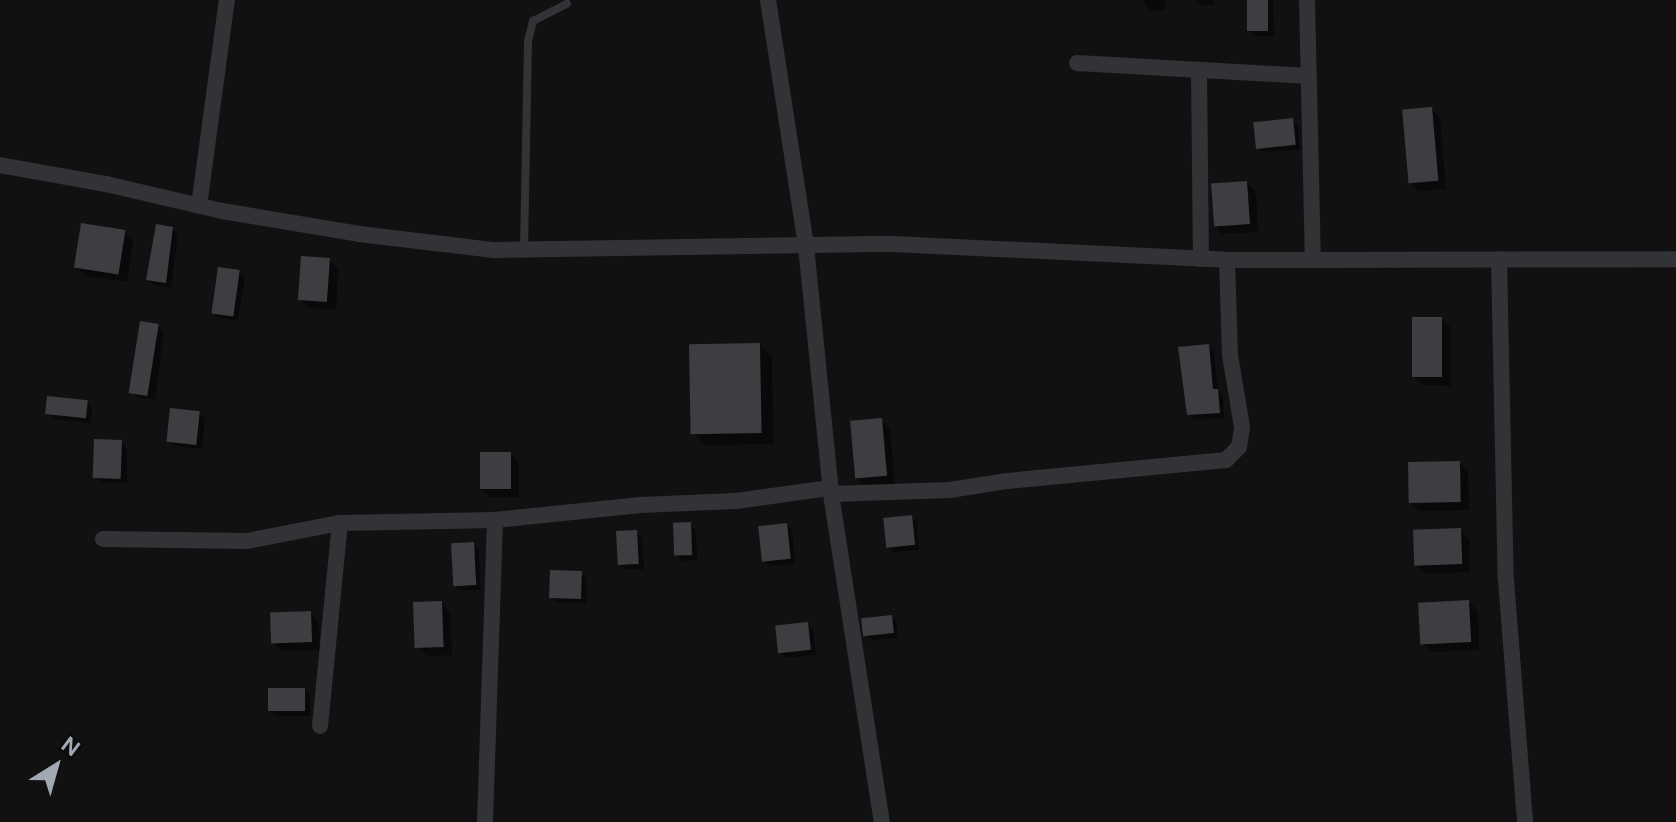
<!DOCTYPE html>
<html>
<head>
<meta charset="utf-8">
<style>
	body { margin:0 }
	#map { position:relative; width:1676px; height:822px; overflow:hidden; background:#111112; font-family:"DM Sans",sans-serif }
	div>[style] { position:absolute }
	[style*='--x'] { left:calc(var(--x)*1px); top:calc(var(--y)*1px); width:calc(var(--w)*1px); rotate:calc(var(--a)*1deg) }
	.shadow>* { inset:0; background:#0007 }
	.building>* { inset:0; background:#3d3e42; transform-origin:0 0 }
	.service>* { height:8px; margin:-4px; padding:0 4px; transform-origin:4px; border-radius:4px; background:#323337 }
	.minor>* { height:16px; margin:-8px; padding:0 8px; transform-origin:8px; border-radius:8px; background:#323337 }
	span { translate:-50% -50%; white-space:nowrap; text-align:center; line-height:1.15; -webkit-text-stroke:6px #0c0c0d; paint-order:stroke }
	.north { position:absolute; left:16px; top:726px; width:80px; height:80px; -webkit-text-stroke:6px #0c0c0d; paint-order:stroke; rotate:37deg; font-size:22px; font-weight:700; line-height:32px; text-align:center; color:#a2a8b3 }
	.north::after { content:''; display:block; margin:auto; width:28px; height:36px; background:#a2a8b3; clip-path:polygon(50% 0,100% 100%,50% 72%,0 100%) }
</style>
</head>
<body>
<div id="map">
	<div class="shadow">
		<i style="clip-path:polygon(1143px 0,1165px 0,1165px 10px,1149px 12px)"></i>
		<i style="clip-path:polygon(1195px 0,1214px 0,1214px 5px,1201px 6px)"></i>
		<i style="clip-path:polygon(1249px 0,1273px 0,1274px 36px,1255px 36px,1250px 30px)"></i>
		<i style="clip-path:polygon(1431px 109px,1440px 118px,1446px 189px,1419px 191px,1410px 182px)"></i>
		<i style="clip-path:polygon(1292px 120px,1298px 126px,1300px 150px,1263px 152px,1257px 147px)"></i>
		<i style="clip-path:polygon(1247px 183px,1256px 192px,1258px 232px,1222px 234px,1214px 225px)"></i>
		<i style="clip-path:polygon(172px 228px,178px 234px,171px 288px,154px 285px,148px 280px)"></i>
		<i style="clip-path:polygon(124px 232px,133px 241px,127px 282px,86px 276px,77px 267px)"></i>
		<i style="clip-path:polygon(330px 260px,338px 269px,336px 310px,309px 308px,300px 299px)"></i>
		<i style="clip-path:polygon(239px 272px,245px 278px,238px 321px,219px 318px,213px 313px)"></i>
		<i style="clip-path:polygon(1442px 319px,1451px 328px,1451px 386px,1423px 385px,1414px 377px)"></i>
		<i style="clip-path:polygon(158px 326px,164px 332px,155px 400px,138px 397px,133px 392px)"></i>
		<i style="clip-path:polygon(760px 345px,772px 357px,773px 444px,705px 445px,693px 433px)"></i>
		<i style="clip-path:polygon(1209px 346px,1214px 352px,1218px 391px,1223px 396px,1224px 418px,1195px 420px,1189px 414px)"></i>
		<i style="clip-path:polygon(87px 402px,92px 408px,91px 423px,53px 419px,48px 413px)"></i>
		<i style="clip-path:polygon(199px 413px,205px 419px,202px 449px,175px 446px,169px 441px)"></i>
		<i style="clip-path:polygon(881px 420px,890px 429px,895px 484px,865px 486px,856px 478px)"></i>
		<i style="clip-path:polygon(121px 442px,127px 448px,127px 483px,102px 482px,96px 477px)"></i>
		<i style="clip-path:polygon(511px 454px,519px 463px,519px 497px,490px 497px,481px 488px)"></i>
		<i style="clip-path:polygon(1460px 463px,1468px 472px,1469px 510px,1419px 511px,1410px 502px)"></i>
		<i style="clip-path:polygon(911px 517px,917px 523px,919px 550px,893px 552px,887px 546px)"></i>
		<i style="clip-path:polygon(690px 524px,696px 530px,697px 560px,682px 561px,677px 555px)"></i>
		<i style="clip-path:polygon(786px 525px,792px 530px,795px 564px,769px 566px,764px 561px)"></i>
		<i style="clip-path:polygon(1460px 530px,1469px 539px,1470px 572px,1425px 574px,1416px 565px)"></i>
		<i style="clip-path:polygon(636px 532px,642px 538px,644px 569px,626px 570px,620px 564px)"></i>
		<i style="clip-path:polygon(473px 544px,479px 550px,480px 590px,460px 590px,455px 585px)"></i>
		<i style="clip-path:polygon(581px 573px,586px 578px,586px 603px,557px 603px,552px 597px)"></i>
		<i style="clip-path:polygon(1469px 602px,1478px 611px,1479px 650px,1431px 652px,1422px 643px)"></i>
		<i style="clip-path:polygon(441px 603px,450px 612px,452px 655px,427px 656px,418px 647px)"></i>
		<i style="clip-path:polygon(310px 613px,319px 622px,320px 650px,282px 651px,273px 642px)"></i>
		<i style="clip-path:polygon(891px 617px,897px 622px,898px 638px,872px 640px,866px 634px)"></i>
		<i style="clip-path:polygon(808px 624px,813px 630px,816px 655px,786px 658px,780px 652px)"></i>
		<i style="clip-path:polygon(304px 690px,310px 695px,310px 716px,275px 716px,270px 711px)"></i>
	</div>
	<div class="building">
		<i style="left:1247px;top:0;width:21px;height:31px"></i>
		<i style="left:1432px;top:107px;width:74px;height:30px;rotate:85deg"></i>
		<i style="left:1293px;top:118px;width:27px;height:40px;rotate:84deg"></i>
		<i style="left:1247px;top:181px;width:43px;height:36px;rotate:86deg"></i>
		<i style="left:81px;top:223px;width:45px;height:45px;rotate:9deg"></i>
		<i style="clip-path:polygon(156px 224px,173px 227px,166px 283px,146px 280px)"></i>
		<i style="left:301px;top:256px;width:29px;height:44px;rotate:4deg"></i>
		<i style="left:218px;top:267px;width:22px;height:47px;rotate:8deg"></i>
		<i style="left:1412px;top:317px;width:30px;height:60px"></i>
		<i style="left:140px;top:321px;width:19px;height:73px;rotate:9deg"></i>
		<i style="left:760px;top:343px;width:90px;height:71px;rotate:89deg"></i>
		<i style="clip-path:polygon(1209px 344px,1213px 389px,1218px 389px,1220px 413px,1187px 415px,1178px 347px)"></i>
		<i style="left:47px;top:396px;width:41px;height:18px;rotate:6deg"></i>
		<i style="left:170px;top:408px;width:30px;height:34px;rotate:6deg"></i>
		<i style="left:882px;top:418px;width:58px;height:32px;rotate:85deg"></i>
		<i style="left:94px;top:439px;width:28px;height:39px;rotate:2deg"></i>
		<i style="left:480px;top:452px;width:31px;height:37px"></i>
		<i style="left:1460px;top:461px;width:41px;height:52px;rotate:89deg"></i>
		<i style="left:912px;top:515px;width:30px;height:29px;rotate:84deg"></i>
		<i style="left:691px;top:522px;width:33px;height:18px;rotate:88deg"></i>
		<i style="left:787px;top:523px;width:36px;height:29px;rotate:84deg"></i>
		<i style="left:1461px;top:528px;width:36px;height:48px;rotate:88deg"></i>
		<i style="left:637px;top:530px;width:34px;height:21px;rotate:87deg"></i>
		<i style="left:474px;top:542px;width:43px;height:23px;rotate:87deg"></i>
		<i style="left:550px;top:570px;width:32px;height:28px;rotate:2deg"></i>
		<i style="left:1469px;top:600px;width:42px;height:51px;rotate:87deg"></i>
		<i style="left:442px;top:601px;width:46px;height:29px;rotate:88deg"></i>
		<i style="left:311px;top:611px;width:31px;height:41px;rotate:88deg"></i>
		<i style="left:892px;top:615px;width:18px;height:31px;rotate:84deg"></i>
		<i style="left:808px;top:622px;width:28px;height:33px;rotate:84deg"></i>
		<i style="left:268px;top:688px;width:37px;height:23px"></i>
	</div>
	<div class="service">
		<i style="--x:524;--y:250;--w:209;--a:-88.9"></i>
		<i style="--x:528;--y:41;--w:21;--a:-76"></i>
		<i style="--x:533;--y:21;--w:38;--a:-27"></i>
	</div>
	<div class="minor">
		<i style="--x:768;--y:0;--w:249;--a:81.2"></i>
		<i style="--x:806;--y:246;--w:249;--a:84.2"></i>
		<i style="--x:831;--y:494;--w:332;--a:81.2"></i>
		<i style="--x:1307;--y:0;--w:260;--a:88.7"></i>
		<i style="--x:1077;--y:63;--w:232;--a:3.2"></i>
		<i style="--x:1199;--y:72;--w:187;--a:89.4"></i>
		<i style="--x:0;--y:165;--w:108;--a:10.2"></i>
		<i style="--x:106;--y:184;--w:119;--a:13.1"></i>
		<i style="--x:222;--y:211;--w:139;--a:9.5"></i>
		<i style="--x:359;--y:234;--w:136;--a:6.8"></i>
		<i style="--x:494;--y:250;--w:398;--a:-0.9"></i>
		<i style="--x:892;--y:244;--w:335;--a:2.7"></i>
		<i style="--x:1227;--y:260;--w:449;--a:-0.1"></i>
		<i style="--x:199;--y:206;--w:208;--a:-82.3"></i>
		<i style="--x:1499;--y:259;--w:321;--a:88.8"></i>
		<i style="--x:1506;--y:580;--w:243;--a:85.5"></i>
		<i style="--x:831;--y:494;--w:119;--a:-1.9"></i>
		<i style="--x:950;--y:490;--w:58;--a:-9"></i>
		<i style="--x:1007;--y:481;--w:220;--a:-5.5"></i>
		<i style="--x:1226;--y:460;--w:18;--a:-45"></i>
		<i style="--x:1239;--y:447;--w:20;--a:-81"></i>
		<i style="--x:1242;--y:427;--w:73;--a:-99.5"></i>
		<i style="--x:1230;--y:355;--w:95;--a:-91.8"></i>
		<i style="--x:103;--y:539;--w:144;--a:0.8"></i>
		<i style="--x:247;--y:541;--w:95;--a:-11"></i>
		<i style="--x:340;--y:523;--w:155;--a:-1.1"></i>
		<i style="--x:495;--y:520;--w:146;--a:-5.9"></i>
		<i style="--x:640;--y:505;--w:96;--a:-2.4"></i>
		<i style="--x:736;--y:501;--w:95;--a:-7.9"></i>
		<i style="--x:320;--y:726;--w:204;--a:-84.4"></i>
		<i style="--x:485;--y:822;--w:302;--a:-88.1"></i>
	</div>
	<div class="north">N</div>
</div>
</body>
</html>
